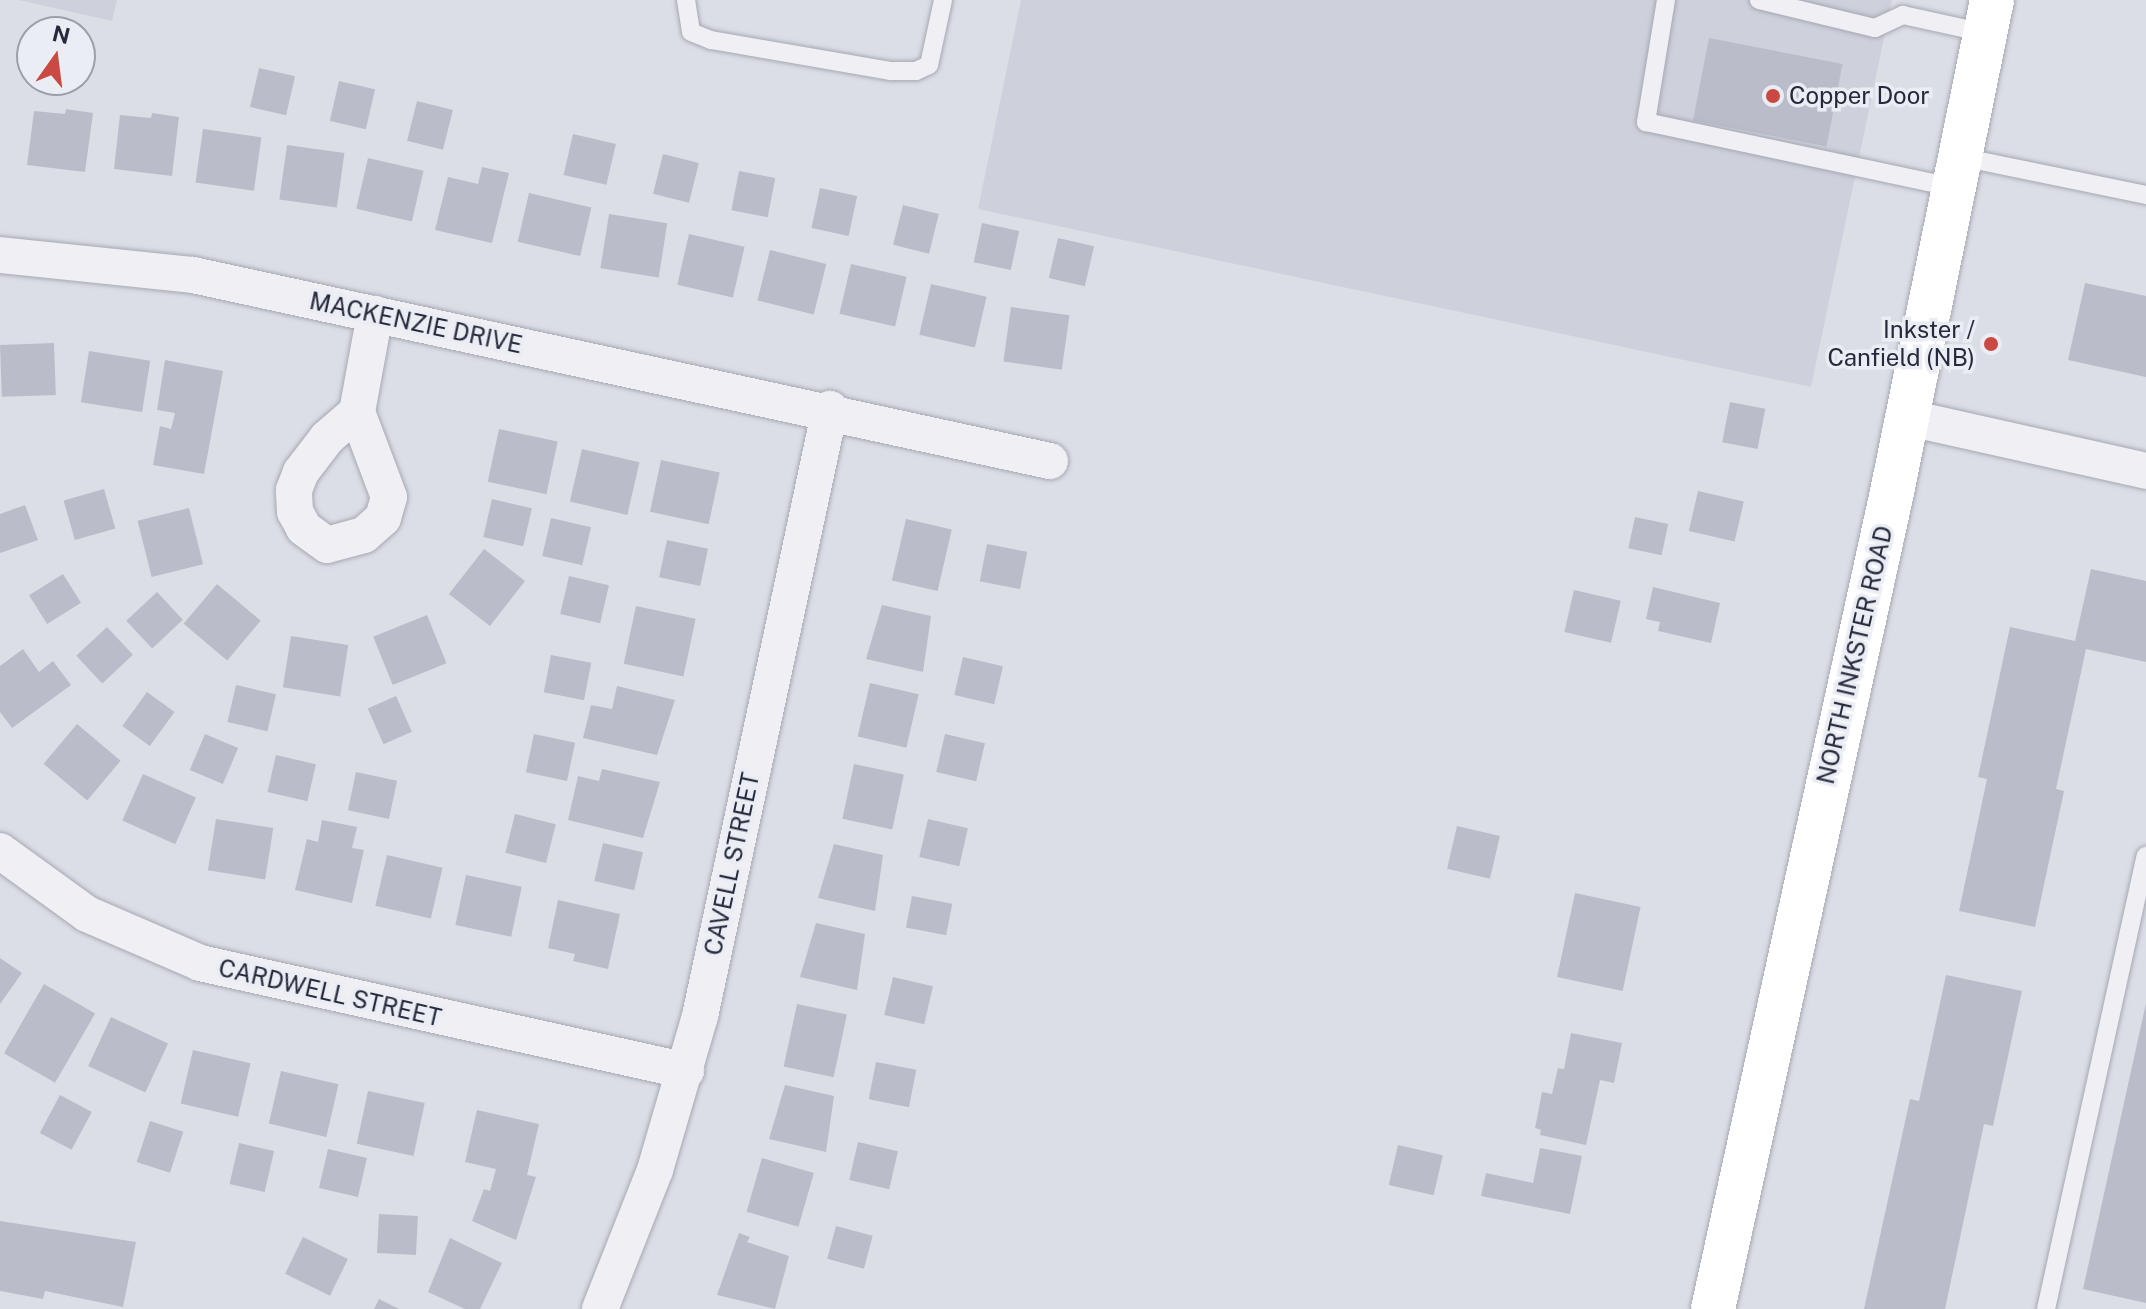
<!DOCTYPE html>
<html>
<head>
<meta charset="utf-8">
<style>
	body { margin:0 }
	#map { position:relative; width:2146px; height:1309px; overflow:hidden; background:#dcdee6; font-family:"Public Sans",sans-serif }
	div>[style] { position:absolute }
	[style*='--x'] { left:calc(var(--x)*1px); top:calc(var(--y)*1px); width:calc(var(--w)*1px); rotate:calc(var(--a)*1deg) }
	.built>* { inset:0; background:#ced0db }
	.building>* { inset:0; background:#babcc9; transform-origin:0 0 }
	.roads { filter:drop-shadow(0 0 2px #a5a8b3) drop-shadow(0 0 2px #a5a8b3) }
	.lane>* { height:18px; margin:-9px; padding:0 9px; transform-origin:9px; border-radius:9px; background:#efeff4 }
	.street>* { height:36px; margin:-18px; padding:0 18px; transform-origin:18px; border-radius:18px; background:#efeff4 }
	.secondary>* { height:44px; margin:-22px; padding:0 22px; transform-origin:22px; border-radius:22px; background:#fff }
	.dots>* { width:22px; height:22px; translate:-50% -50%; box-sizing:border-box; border:4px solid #ebedf4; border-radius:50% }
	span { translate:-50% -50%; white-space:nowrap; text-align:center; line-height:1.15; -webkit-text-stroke:7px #ebedf4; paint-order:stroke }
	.poi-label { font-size:24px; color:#262a3c }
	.left { translate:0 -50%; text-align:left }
	.right { translate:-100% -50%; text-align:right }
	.street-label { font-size:24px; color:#262a3c }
	.north { position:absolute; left:16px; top:16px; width:80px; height:80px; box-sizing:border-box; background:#ebedf4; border:2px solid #9c9faa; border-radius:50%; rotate:14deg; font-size:22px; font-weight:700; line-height:32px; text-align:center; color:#262a3c }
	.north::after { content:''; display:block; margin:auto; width:28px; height:36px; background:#ca4942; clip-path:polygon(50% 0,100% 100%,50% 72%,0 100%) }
</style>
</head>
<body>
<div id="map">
	<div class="built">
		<i style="clip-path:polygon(19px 0,117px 0,112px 21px)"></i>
		<i style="clip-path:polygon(1021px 0,1892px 0,1811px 387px,978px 209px)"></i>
	</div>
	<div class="building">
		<i style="left:1709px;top:38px;width:136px;height:84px;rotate:11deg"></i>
		<i style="left:259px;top:68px;width:37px;height:40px;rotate:13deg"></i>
		<i style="left:339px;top:81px;width:37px;height:41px;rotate:13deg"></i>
		<i style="left:417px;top:101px;width:37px;height:41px;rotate:14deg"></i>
		<i style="clip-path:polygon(66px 109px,93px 113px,85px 172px,27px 165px,34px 111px,65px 114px)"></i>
		<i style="clip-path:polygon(152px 113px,179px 117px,172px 176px,114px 169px,120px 115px,151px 118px)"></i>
		<i style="left:203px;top:129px;width:59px;height:54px;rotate:8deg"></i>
		<i style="left:573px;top:134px;width:44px;height:42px;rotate:13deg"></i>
		<i style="left:287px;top:145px;width:58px;height:55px;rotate:8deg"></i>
		<i style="left:663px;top:154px;width:37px;height:41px;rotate:14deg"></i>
		<i style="left:368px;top:158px;width:57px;height:52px;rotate:13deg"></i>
		<i style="clip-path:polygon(482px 167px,509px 173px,492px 243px,435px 230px,448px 177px,478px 184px)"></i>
		<i style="left:739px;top:171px;width:37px;height:40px;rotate:11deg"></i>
		<i style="left:820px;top:188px;width:38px;height:41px;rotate:12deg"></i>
		<i style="left:529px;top:193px;width:64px;height:50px;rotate:13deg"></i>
		<i style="left:903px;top:205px;width:37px;height:41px;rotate:14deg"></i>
		<i style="left:609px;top:214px;width:59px;height:55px;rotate:9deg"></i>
		<i style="left:982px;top:223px;width:38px;height:40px;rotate:12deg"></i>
		<i style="left:689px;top:234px;width:57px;height:52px;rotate:13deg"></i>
		<i style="left:1058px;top:238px;width:37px;height:41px;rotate:13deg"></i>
		<i style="left:770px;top:250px;width:58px;height:52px;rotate:14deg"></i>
		<i style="left:851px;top:264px;width:57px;height:51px;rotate:13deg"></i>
		<i style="clip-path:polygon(2085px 283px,2146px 296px,2146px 377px,2068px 360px)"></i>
		<i style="left:931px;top:284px;width:57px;height:52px;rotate:13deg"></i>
		<i style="left:1011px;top:307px;width:59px;height:55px;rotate:8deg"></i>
		<i style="left:54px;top:343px;width:52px;height:54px;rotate:88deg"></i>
		<i style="left:89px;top:351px;width:62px;height:52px;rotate:9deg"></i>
		<i style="clip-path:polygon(165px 360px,223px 371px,204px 474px,153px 465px,160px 426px,171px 429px,175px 413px,157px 410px)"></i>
		<i style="left:1730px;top:402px;width:36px;height:41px;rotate:11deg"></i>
		<i style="left:499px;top:429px;width:60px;height:54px;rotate:12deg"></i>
		<i style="left:582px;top:449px;width:59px;height:54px;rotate:13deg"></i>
		<i style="left:661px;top:460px;width:60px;height:53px;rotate:12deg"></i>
		<i style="left:104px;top:489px;width:41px;height:42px;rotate:74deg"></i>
		<i style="left:1698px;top:491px;width:47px;height:41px;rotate:13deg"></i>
		<i style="left:492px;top:499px;width:41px;height:39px;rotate:13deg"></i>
		<i style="clip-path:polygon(25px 505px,38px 540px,0 553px,0 514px)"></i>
		<i style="left:189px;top:508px;width:58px;height:53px;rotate:76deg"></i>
		<i style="left:1635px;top:517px;width:34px;height:32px;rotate:12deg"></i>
		<i style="left:551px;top:518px;width:41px;height:39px;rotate:13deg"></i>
		<i style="left:906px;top:519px;width:47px;height:63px;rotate:13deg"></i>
		<i style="left:667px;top:540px;width:42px;height:38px;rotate:12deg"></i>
		<i style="left:987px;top:544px;width:41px;height:38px;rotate:11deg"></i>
		<i style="left:484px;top:549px;width:52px;height:57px;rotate:38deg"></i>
		<i style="clip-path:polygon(2091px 569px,2146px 581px,2146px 662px,2086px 649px,2056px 789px,2064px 791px,2035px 927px,1959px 911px,1987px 779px,1978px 777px,2010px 627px,2075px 641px)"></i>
		<i style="left:63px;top:574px;width:34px;height:40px;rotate:58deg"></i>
		<i style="left:569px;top:576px;width:41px;height:39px;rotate:13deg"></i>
		<i style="left:217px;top:584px;width:57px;height:52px;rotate:40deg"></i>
		<i style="clip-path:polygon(1653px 587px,1720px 603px,1711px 643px,1658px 631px,1660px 622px,1646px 619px)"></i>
		<i style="left:1574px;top:590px;width:48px;height:43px;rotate:13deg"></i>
		<i style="left:157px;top:592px;width:38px;height:42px;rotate:47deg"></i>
		<i style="clip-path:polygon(882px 605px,931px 616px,923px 672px,866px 659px)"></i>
		<i style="left:636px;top:606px;width:61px;height:59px;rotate:12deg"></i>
		<i style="left:427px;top:615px;width:52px;height:58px;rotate:68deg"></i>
		<i style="left:107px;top:627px;width:38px;height:42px;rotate:47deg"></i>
		<i style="left:291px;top:636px;width:58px;height:52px;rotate:9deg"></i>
		<i style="clip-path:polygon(23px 649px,39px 672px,53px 661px,71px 685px,12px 728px,0 712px,0 666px)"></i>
		<i style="left:551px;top:655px;width:41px;height:38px;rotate:11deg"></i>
		<i style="left:963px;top:657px;width:41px;height:39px;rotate:13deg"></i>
		<i style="left:870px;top:683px;width:50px;height:55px;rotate:13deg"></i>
		<i style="left:236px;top:685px;width:41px;height:38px;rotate:13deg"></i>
		<i style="clip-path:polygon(617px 686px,675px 700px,657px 755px,583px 738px,591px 705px,612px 709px)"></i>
		<i style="left:147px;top:692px;width:34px;height:42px;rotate:36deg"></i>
		<i style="left:396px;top:696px;width:39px;height:31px;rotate:66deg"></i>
		<i style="left:77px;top:724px;width:57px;height:52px;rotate:40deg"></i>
		<i style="left:205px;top:734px;width:36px;height:39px;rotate:23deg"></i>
		<i style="left:534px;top:734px;width:42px;height:39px;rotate:12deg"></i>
		<i style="left:945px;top:734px;width:41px;height:39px;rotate:13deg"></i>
		<i style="left:276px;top:755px;width:41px;height:38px;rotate:13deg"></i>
		<i style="left:854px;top:764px;width:51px;height:56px;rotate:12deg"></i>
		<i style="clip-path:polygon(602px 769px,660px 782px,643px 838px,568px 820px,578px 776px,599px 781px)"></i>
		<i style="left:356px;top:772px;width:42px;height:39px;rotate:12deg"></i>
		<i style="left:143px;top:774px;width:58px;height:51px;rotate:24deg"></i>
		<i style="left:515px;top:814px;width:42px;height:40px;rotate:14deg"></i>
		<i style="left:216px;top:819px;width:58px;height:52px;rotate:9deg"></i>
		<i style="left:928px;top:819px;width:41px;height:39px;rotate:13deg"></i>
		<i style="clip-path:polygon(322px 820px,357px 827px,352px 848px,364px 850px,352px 903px,295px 890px,307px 839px,318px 842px)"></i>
		<i style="left:1457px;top:826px;width:44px;height:44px;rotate:13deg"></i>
		<i style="left:603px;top:843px;width:41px;height:39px;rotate:13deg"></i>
		<i style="clip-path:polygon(834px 844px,883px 855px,875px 911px,818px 898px)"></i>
		<i style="left:387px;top:855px;width:57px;height:52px;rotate:13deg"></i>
		<i style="left:466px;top:875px;width:57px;height:51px;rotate:12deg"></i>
		<i style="left:1575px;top:893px;width:67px;height:86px;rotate:12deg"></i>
		<i style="left:912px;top:896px;width:41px;height:32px;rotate:11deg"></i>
		<i style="clip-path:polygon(558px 900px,620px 914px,608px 969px,573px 961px,575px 954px,548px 948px)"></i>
		<i style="clip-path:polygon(816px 923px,865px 934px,857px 990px,800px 977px)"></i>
		<i style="clip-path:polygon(0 958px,22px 973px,0 1004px)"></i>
		<i style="clip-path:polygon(1946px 975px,2022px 991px,1993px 1126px,1984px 1124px,1945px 1309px,1864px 1309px,1910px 1099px,1919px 1101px)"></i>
		<i style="left:893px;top:977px;width:41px;height:39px;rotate:13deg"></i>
		<i style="left:44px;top:984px;width:59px;height:80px;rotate:30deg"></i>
		<i style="clip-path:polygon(2146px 1003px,2146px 1303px,2083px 1289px)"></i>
		<i style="left:797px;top:1004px;width:51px;height:64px;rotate:12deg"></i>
		<i style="left:111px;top:1017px;width:63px;height:54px;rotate:25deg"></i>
		<i style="clip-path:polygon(1571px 1033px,1622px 1043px,1614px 1083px,1600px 1080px,1586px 1145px,1540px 1135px,1541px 1130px,1535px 1128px,1542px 1092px,1552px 1094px,1558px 1068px,1564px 1069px)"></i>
		<i style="left:193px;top:1050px;width:59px;height:55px;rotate:13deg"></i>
		<i style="left:876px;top:1062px;width:41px;height:38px;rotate:11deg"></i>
		<i style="left:281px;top:1071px;width:59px;height:54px;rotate:13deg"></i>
		<i style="clip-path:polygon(785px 1085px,834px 1096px,826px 1152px,769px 1139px)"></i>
		<i style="left:368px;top:1091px;width:58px;height:54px;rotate:12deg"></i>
		<i style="left:60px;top:1095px;width:36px;height:43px;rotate:28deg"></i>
		<i style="clip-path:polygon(477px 1110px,539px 1124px,527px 1175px,536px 1177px,516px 1240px,472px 1221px,484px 1189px,490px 1191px,496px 1169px,465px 1162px)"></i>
		<i style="left:150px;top:1121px;width:35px;height:43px;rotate:18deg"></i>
		<i style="left:858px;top:1142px;width:41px;height:39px;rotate:13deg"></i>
		<i style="left:239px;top:1143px;width:36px;height:42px;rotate:13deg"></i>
		<i style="left:1398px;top:1145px;width:46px;height:41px;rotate:13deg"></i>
		<i style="clip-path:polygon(1540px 1148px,1582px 1156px,1570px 1214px,1481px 1196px,1486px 1173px,1533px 1183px)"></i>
		<i style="left:328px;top:1149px;width:40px;height:40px;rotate:13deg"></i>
		<i style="left:762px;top:1158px;width:54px;height:56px;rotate:16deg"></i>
		<i style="left:379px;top:1214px;width:39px;height:39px;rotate:3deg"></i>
		<i style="clip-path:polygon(0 1221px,136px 1242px,123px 1307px,45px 1291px,43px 1299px,0 1291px)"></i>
		<i style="left:836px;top:1226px;width:38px;height:34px;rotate:15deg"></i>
		<i style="clip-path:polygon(739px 1233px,750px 1237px,747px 1242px,789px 1256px,775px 1309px,717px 1295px)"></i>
		<i style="left:303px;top:1237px;width:50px;height:41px;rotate:26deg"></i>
		<i style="clip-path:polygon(450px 1238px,502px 1263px,480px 1309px,465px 1309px,428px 1292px)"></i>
		<i style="clip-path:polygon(379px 1299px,399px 1309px,374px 1309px)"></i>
	</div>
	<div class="roads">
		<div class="lane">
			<i style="--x:686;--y:0;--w:32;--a:81"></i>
			<i style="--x:691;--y:32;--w:22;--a:22"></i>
			<i style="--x:711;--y:40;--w:183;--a:9.8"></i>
			<i style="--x:891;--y:71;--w:25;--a:0"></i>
			<i style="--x:916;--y:71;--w:14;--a:-25"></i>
			<i style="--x:929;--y:65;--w:66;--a:-77.8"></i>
			<i style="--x:1666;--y:0;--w:124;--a:99.3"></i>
			<i style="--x:1646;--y:122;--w:313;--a:12"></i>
			<i style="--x:1759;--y:0;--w:119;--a:13.6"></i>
			<i style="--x:1875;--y:28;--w:31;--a:-25"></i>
			<i style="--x:1903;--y:15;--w:84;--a:12.4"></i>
			<i style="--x:1961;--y:157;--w:189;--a:11.6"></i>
			<i style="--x:2046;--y:1309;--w:464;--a:-77.6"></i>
		</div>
		<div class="street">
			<i style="--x:0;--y:255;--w:194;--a:5.9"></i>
			<i style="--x:193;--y:275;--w:877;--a:12.25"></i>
			<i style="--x:357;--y:412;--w:91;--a:69.4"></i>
			<i style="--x:389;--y:497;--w:22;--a:106"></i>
			<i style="--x:383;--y:518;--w:25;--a:138"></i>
			<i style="--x:364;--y:535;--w:38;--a:165"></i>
			<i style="--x:327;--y:545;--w:29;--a:-144"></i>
			<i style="--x:304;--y:528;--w:18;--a:-119"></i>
			<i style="--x:295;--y:512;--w:22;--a:-93"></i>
			<i style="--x:294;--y:490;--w:19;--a:-69"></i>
			<i style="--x:301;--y:472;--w:43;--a:-52.6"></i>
			<i style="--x:327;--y:438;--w:40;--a:-41"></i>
			<i style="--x:357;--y:412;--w:100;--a:-79.6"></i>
			<i style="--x:1905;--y:417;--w:247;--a:12.6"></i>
			<i style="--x:0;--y:851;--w:107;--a:35.9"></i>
			<i style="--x:87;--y:914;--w:123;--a:23.4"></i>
			<i style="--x:200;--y:963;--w:498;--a:12.5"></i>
			<i style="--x:600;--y:1309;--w:149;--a:-68.4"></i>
			<i style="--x:655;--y:1170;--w:160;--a:-73.7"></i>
			<i style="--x:700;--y:1016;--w:621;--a:-77.91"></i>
		</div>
		<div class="secondary">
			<i style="--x:1713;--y:1309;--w:836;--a:-77.64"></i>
			<i style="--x:1892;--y:492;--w:502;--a:-78.51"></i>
		</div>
	</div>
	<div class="dots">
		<i style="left:1773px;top:96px;background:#ca4942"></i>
		<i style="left:1991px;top:344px;background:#ca4942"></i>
	</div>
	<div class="poi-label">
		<span class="left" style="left:1789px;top:96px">Copper Door</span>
		<span class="right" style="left:1975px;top:344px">Inkster /<br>Canfield (NB)</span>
	</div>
	<div class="street-label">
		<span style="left:416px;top:323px;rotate:12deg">MACKENZIE DRIVE</span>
		<span style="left:1855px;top:655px;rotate:-77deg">NORTH INKSTER ROAD</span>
		<span style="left:732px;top:864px;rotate:-78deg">CAVELL STREET</span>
		<span style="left:330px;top:993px;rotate:13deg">CARDWELL STREET</span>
	</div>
	<div class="north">N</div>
</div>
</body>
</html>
